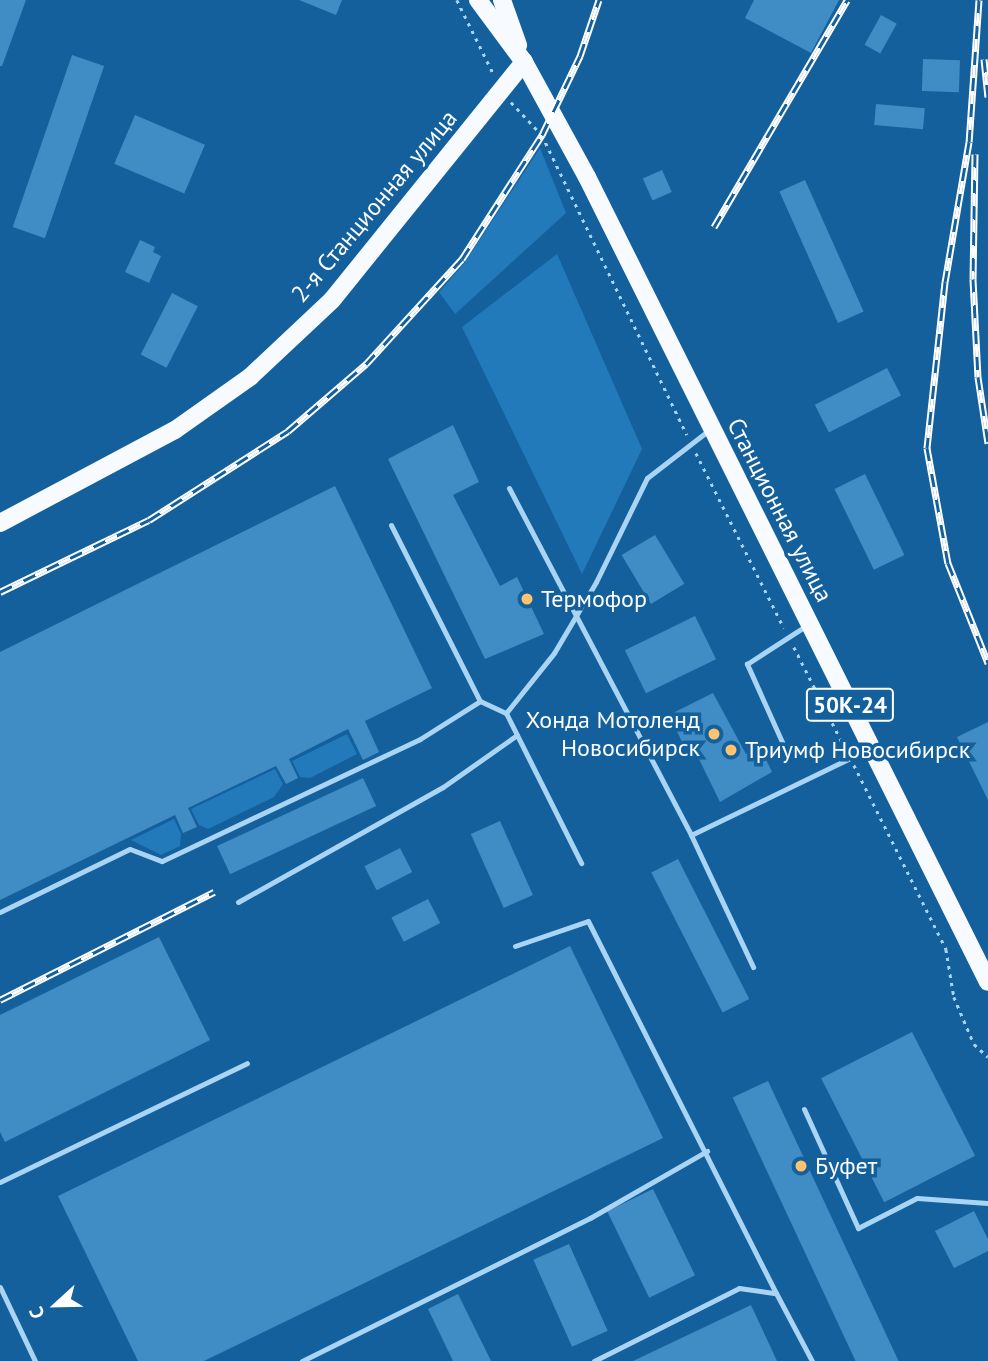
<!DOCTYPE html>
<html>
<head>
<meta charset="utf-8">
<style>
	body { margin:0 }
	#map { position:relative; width:988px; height:1361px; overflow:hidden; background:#13609d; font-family:"PT Sans",sans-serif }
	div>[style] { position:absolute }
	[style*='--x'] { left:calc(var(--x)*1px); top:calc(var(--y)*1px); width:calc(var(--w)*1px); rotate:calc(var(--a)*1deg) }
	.green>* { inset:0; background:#227aba }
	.building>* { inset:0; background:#408cc5; transform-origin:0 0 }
	.path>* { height:2.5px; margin-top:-1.25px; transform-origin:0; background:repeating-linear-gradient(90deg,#aad4f4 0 3.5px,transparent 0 8.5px) }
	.lane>* { height:5px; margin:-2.5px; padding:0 2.5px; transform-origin:2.5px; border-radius:2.5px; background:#aad4f4 }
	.primary>* { height:18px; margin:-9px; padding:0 9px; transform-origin:9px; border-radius:9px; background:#f7fbff }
	.rail>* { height:7px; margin-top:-3.5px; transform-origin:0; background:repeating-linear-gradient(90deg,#13609d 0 13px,#fff 0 26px); box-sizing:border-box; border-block:2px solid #fff }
	.dots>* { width:19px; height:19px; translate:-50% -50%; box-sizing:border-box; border:4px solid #13609d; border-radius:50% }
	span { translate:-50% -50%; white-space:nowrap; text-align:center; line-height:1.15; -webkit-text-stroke:7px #13609d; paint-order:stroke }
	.shield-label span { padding:2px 5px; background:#13609d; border:2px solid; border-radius:5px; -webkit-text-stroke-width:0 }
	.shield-label { font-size:23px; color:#fff; font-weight:700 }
	.street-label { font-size:24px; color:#fff }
	.poi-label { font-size:24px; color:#fff }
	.left { translate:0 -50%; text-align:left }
	.right { translate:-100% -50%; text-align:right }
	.north { position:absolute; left:21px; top:1270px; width:70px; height:70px; -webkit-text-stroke:5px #13609d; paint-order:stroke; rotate:248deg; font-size:19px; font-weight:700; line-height:28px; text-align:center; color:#fff }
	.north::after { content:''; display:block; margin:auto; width:24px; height:32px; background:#fff; clip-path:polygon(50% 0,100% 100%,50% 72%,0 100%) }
</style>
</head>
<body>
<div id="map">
	<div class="green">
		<i style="clip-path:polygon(540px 148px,566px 213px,455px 314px,439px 292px,463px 265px)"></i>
		<i style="clip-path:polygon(557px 254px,642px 449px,582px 574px,462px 327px)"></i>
		<i style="clip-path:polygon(347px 734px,357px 754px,310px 778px,300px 777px,292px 761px)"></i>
		<i style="clip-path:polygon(275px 769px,283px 784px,274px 797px,208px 829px,199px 825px,191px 809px)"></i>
		<i style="clip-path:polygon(174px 819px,181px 834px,180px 846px,161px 855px,131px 840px)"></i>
	</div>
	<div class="building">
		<i style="clip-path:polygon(0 0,26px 0,2px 66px,0 66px)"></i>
		<i style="clip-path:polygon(299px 0,342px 0,336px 15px)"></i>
		<i style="clip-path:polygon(754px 0,839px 0,811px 53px,745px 18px)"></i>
		<i style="left:881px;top:15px;width:18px;height:34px;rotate:29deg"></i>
		<i style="left:72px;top:55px;width:34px;height:182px;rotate:19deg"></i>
		<i style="left:923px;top:59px;width:37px;height:32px;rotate:2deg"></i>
		<i style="left:876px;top:104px;width:49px;height:21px;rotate:5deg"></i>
		<i style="left:135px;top:115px;width:76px;height:53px;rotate:23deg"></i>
		<i style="left:662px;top:170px;width:24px;height:21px;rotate:66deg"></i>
		<i style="left:805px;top:180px;width:144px;height:28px;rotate:66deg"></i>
		<i style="clip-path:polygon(140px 240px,155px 247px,153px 252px,161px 256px,149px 283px,125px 272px)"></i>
		<i style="left:172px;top:293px;width:29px;height:69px;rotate:27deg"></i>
		<i style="left:887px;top:368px;width:31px;height:81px;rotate:63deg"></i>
		<i style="clip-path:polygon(453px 425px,479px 482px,453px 495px,500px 586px,517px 577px,544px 634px,485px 659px,388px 459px)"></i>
		<i style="left:865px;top:474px;width:90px;height:34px;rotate:64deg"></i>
		<i style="clip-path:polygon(335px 486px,432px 688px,365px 721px,379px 752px,363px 760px,348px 729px,289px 759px,298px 778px,286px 784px,276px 766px,188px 808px,197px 827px,183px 833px,175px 815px,0 900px,0 652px)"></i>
		<i style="left:655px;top:535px;width:57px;height:39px;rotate:59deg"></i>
		<i style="left:695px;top:616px;width:48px;height:78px;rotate:64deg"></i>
		<i style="clip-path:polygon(713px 693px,746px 754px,760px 747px,772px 772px,720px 802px,694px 749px,687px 752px,669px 715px)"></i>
		<i style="clip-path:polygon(988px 722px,988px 800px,957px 737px)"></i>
		<i style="left:363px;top:778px;width:31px;height:161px;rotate:65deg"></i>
		<i style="left:500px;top:821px;width:81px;height:32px;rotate:66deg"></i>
		<i style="left:400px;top:848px;width:27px;height:40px;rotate:63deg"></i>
		<i style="left:678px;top:859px;width:157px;height:30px;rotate:63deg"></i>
		<i style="left:428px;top:899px;width:27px;height:41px;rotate:63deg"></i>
		<i style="clip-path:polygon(159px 937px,210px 1040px,5px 1142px,0 1132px,0 1015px)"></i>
		<i style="clip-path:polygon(570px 946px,663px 1138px,204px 1361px,138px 1361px,58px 1196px)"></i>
		<i style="left:912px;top:1032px;width:139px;height:102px;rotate:63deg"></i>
		<i style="left:768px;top:1081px;width:310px;height:39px;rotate:65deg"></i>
		<i style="left:653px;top:1189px;width:96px;height:51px;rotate:64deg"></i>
		<i style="clip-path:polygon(974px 1211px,988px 1239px,988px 1251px,954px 1268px,935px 1231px)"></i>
		<i style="left:569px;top:1244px;width:95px;height:39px;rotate:66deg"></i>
		<i style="clip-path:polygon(458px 1294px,491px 1361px,453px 1361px,428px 1309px)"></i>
		<i style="clip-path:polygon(751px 1305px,777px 1361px,633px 1361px)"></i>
	</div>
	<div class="path">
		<i style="--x:457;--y:0;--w:81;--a:63.7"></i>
		<i style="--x:511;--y:102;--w:45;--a:46.8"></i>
		<i style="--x:542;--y:135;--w:333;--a:64.2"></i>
		<i style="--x:696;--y:453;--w:196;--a:63.3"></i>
		<i style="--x:794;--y:647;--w:115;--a:63.2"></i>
		<i style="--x:854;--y:765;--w:206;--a:63.4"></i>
		<i style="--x:946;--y:949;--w:49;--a:80.5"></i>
		<i style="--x:954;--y:997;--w:51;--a:66.9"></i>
		<i style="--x:974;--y:1044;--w:19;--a:43"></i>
	</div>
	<div class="lane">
		<i style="--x:509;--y:488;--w:392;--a:62.3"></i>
		<i style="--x:691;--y:835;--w:146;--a:64.8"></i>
		<i style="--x:391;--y:525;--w:197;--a:63.2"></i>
		<i style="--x:480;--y:701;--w:29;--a:25"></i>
		<i style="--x:506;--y:713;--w:77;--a:-51.3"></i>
		<i style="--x:554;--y:653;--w:82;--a:-59.4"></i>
		<i style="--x:596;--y:582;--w:116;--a:-63.9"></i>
		<i style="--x:647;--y:478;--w:78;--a:-37.7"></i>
		<i style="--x:506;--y:713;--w:168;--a:63.4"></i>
		<i style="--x:787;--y:753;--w:98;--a:-114.2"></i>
		<i style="--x:747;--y:664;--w:72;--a:-33"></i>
		<i style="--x:691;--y:835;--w:198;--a:-25.8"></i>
		<i style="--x:238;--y:902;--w:235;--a:-29.3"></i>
		<i style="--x:443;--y:787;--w:90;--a:-35.1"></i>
		<i style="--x:0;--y:912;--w:144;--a:-25.9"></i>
		<i style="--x:130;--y:849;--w:34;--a:21"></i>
		<i style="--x:162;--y:861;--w:285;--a:-25.3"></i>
		<i style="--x:420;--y:739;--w:71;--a:-32.3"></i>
		<i style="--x:515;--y:946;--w:77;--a:-18.9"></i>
		<i style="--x:588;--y:921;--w:417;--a:63.2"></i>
		<i style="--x:804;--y:1109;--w:131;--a:65.6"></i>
		<i style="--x:858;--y:1228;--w:66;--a:-27"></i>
		<i style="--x:917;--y:1198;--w:71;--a:4"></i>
		<i style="--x:0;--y:1182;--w:274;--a:-25.7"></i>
		<i style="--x:0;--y:1287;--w:82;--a:64.7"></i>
		<i style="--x:302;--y:1361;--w:322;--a:-26.4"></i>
		<i style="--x:590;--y:1218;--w:135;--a:-29.8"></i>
		<i style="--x:594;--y:1361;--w:162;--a:-26.7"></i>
		<i style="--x:739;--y:1288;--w:37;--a:8"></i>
		<i style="--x:776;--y:1293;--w:77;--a:62.1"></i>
	</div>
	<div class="primary">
		<i style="--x:478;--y:0;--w:77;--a:53.4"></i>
		<i style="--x:524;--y:62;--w:131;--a:61.3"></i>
		<i style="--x:587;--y:177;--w:899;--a:63.52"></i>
		<i style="--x:502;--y:0;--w:48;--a:70.4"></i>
		<i style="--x:0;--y:523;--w:198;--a:-28"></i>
		<i style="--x:175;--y:430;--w:92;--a:-35.2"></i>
		<i style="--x:250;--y:377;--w:112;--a:-43.2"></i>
		<i style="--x:332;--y:300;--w:306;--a:-51.1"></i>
	</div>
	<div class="rail">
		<i style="--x:979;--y:0;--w:142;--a:94"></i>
		<i style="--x:969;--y:142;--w:142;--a:99.7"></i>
		<i style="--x:945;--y:282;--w:167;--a:96.2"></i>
		<i style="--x:927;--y:448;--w:117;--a:79.7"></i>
		<i style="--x:948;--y:563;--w:108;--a:68.2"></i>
		<i style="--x:984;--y:59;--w:38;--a:84"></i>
		<i style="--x:975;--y:154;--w:125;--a:90.9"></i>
		<i style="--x:973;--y:279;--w:98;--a:87.1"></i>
		<i style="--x:978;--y:377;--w:67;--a:81.4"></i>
		<i style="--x:714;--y:227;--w:263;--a:-59.6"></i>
		<i style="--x:0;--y:592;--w:165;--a:-25.8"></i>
		<i style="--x:149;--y:520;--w:165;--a:-32.6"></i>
		<i style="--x:288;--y:431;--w:103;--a:-40.7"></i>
		<i style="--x:366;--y:364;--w:142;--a:-47.6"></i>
		<i style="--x:462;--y:259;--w:148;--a:-57.2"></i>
		<i style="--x:542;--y:135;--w:88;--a:-64.3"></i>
		<i style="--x:580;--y:56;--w:59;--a:-71.3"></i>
		<i style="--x:0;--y:1000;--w:240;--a:-26.8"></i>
	</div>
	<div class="dots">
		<i style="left:527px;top:599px;background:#ffc36d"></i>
		<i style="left:714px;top:734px;background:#ffc36d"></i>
		<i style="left:731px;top:750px;background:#ffc36d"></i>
		<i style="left:801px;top:1166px;background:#ffc36d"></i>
	</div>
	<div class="shield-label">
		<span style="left:850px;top:705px">50К-24</span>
	</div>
	<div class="street-label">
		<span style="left:374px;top:206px;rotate:-50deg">2-я Станционная улица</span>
		<span style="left:780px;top:510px;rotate:63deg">Станционная улица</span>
	</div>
	<div class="poi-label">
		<span class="left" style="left:541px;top:599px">Термофор</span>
		<span class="right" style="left:700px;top:734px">Хонда Мотоленд<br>Новосибирск</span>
		<span class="left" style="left:745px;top:750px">Триумф Новосибирск</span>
		<span class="left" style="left:815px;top:1166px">Буфет</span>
	</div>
	<div class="north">С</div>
</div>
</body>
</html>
